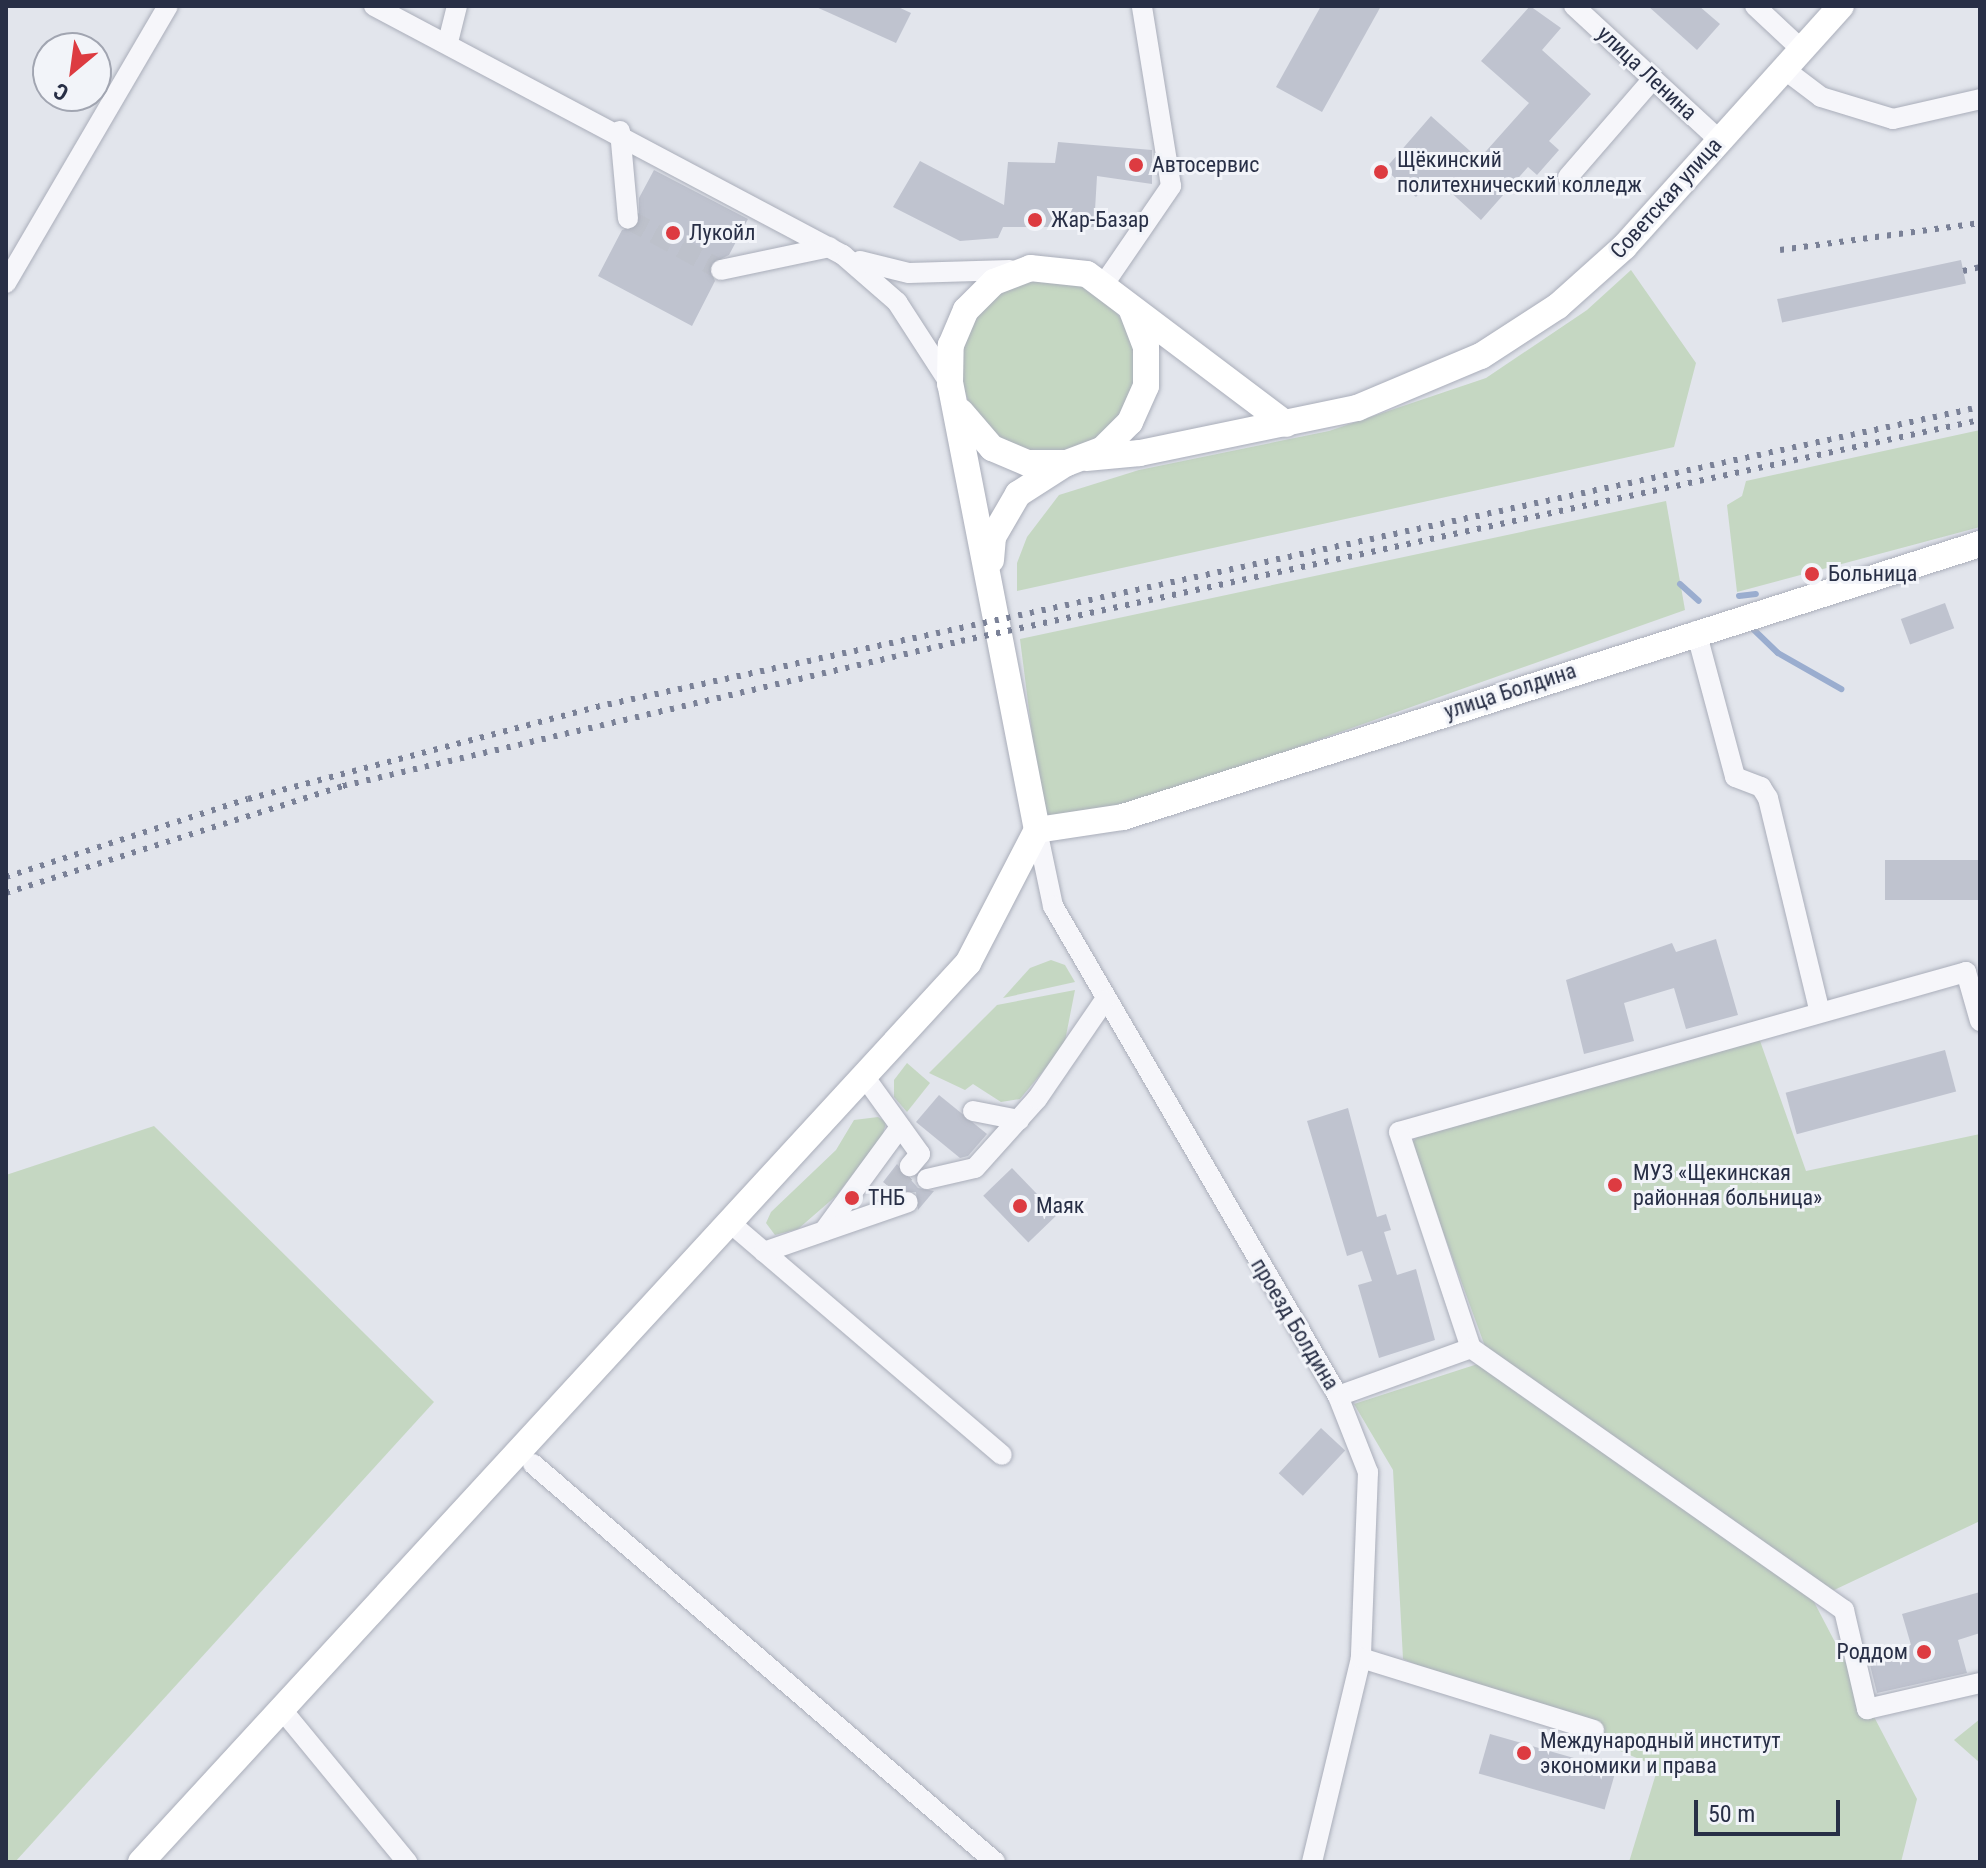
<!DOCTYPE html>
<html>
<head>
<meta charset="utf-8">
<style>
	body { margin:0 }
	#map { position:relative; width:1986px; height:1868px; overflow:hidden; background:#e2e5ec; font-family:"Roboto Condensed",sans-serif }
	div>[style] { position:absolute }
	[style*='--x'] { left:calc(var(--x)*1px); top:calc(var(--y)*1px); width:calc(var(--w)*1px); rotate:calc(var(--a)*1deg) }
	.green>* { inset:0; background:#c5d7c2 }
	.round { border-radius:50% }
	.stream>* { height:6px; margin:-3px; padding:0 3px; transform-origin:3px; border-radius:3px; background:#9aadcf }
	.building>* { inset:0; background:#bfc3cf; transform-origin:0 0 }
	.minor-tunnel>* { height:20px; margin-top:-10px; transform-origin:0; background:repeating-linear-gradient(90deg,#bdc1cb 0 20px,transparent 0 30px) }
	.roads { filter:drop-shadow(0 0 2px #aaaeba) drop-shadow(0 0 2px #aaaeba) }
	.minor>* { height:20px; margin:-10px; padding:0 10px; transform-origin:10px; border-radius:10px; background:#f6f6fa }
	.major>* { height:26px; margin:-13px; padding:0 13px; transform-origin:13px; border-radius:13px; background:#fff }
	.rail>* { height:6px; margin-top:-3px; transform-origin:0; background:repeating-linear-gradient(90deg,#7a8197 0 4px,transparent 0 12px) }
	.dots>* { width:22px; height:22px; translate:-50% -50%; box-sizing:border-box; border:4px solid #f2f4f9; border-radius:50% }
	span { translate:-50% -50%; white-space:nowrap; text-align:center; line-height:1.15; -webkit-text-stroke:6px #f2f4f9; paint-order:stroke }
	.street-label { font-size:22px; color:#282f46 }
	.poi-label { font-size:22px; color:#282f46 }
	.left { translate:0 -50%; text-align:left }
	.right { translate:-100% -50%; text-align:right }
	.frame { position:absolute; inset:0; border:8px solid #282f46; pointer-events:none }
	.north { position:absolute; left:32px; top:32px; width:80px; height:80px; box-sizing:border-box; background:#f2f4f9; border:2px solid #a1a5b1; border-radius:50%; rotate:209deg; font-size:22px; font-weight:700; line-height:32px; text-align:center; color:#282f46 }
	.north::after { content:''; display:block; margin:auto; width:28px; height:36px; background:#dd3b41; clip-path:polygon(50% 0,100% 100%,50% 72%,0 100%) }
	.scale { position:absolute; left:1694px; top:1800px; width:146px; height:36px; box-sizing:border-box; border:4px solid #282f46; border-top:0; padding-left:10px; font-size:24px; line-height:28px; white-space:nowrap; color:#282f46; -webkit-text-stroke:6px #f2f4f9; paint-order:stroke }
</style>
</head>
<body>
<div id="map">
	<div class="green">
		<i style="clip-path:polygon(1631px 270px,1696px 363px,1674px 447px,1017px 591px,1017px 563px,1027px 537px,1059px 495px,1139px 470px,1329px 431px,1486px 378px,1587px 310px)"></i>
		<i class="round" style="left:961px;top:279px;width:174px;height:174px"></i>
		<i style="clip-path:polygon(1980px 430px,1980px 527px,1737px 592px,1727px 505px,1742px 496px,1746px 481px)"></i>
		<i style="clip-path:polygon(1666px 501px,1685px 610px,1120px 810px,1043px 821px,1020px 639px)"></i>
		<i style="clip-path:polygon(1051px 960px,1065px 965px,1075px 982px,1003px 998px,1030px 968px)"></i>
		<i style="clip-path:polygon(1075px 990px,1064px 1046px,1020px 1099px,1001px 1102px,973px 1084px,965px 1090px,929px 1073px,997px 1005px)"></i>
		<i style="clip-path:polygon(1759px 1038px,1806px 1171px,1980px 1134px,1980px 1521px,1813px 1600px,1917px 1799px,1901px 1862px,1629px 1862px,1658px 1767px,1403px 1659px,1393px 1470px,1354px 1404px,1490px 1360px,1411px 1144px,1420px 1133px)"></i>
		<i style="clip-path:polygon(907px 1063px,930px 1083px,907px 1112px,894px 1097px,894px 1080px)"></i>
		<i style="clip-path:polygon(878px 1117px,886px 1122px,883px 1135px,836px 1196px,798px 1229px,775px 1235px,766px 1223px,771px 1212px,836px 1150px,854px 1120px)"></i>
		<i style="clip-path:polygon(154px 1126px,434px 1402px,15px 1862px,6px 1862px,6px 1175px)"></i>
		<i style="clip-path:polygon(1980px 1719px,1980px 1763px,1954px 1740px)"></i>
	</div>
	<div class="stream">
		<i style="--x:1680;--y:584;--w:25;--a:42"></i>
		<i style="--x:1739;--y:596;--w:17;--a:-7"></i>
		<i style="--x:1752;--y:628;--w:36;--a:44"></i>
		<i style="--x:1778;--y:653;--w:73;--a:29.7"></i>
	</div>
	<div class="building">
		<i style="clip-path:polygon(814px 6px,896px 6px,911px 13px,896px 43px)"></i>
		<i style="clip-path:polygon(1321px 6px,1381px 6px,1322px 112px,1276px 87px)"></i>
		<i style="clip-path:polygon(1530px 6px,1561px 28px,1542px 50px,1591px 94px,1549px 141px,1559px 150px,1537px 175px,1528px 167px,1481px 220px,1434px 177px,1416px 197px,1385px 169px,1431px 116px,1479px 159px,1529px 103px,1481px 61px)"></i>
		<i style="clip-path:polygon(1648px 6px,1699px 6px,1720px 24px,1697px 50px)"></i>
		<i style="clip-path:polygon(1058px 142px,1152px 150px,1152px 184px,1097px 176px,1094px 227px,1003px 227px,998px 238px,960px 241px,893px 207px,920px 161px,1004px 205px,1008px 162px,1055px 163px)"></i>
		<i style="clip-path:polygon(654px 170px,748px 219px,729px 255px,709px 265px,715px 281px,692px 326px,598px 276px,622px 230px,639px 225px,639px 198px)"></i>
		<i style="left:1961px;top:260px;width:24px;height:188px;rotate:78deg"></i>
		<i style="left:1945px;top:603px;width:27px;height:47px;rotate:70deg"></i>
		<i style="left:1980px;top:860px;width:40px;height:95px;rotate:90deg"></i>
		<i style="clip-path:polygon(1716px 939px,1738px 1015px,1686px 1029px,1674px 988px,1624px 1003px,1634px 1041px,1584px 1054px,1566px 980px,1672px 943px,1676px 952px)"></i>
		<i style="left:1945px;top:1050px;width:43px;height:165px;rotate:75deg"></i>
		<i style="clip-path:polygon(939px 1095px,987px 1134px,968px 1156px,960px 1158px,916px 1122px)"></i>
		<i style="clip-path:polygon(1348px 1108px,1377px 1217px,1386px 1214px,1391px 1230px,1384px 1232px,1397px 1275px,1416px 1269px,1435px 1340px,1379px 1358px,1358px 1285px,1372px 1281px,1362px 1251px,1347px 1256px,1307px 1121px)"></i>
		<i style="clip-path:polygon(897px 1164px,918px 1188px,934px 1191px,918px 1210px,916px 1192px,896px 1192px,883px 1182px)"></i>
		<i style="left:1012px;top:1168px;width:65px;height:40px;rotate:46deg"></i>
		<i style="left:1321px;top:1428px;width:33px;height:62px;rotate:43deg"></i>
		<i style="clip-path:polygon(1980px 1592px,1980px 1633px,1958px 1640px,1967px 1673px,1877px 1693px,1868px 1657px,1911px 1645px,1902px 1614px)"></i>
		<i style="left:1490px;top:1734px;width:131px;height:41px;rotate:16deg"></i>
	</div>
	<div class="minor-tunnel">
		<i style="--x:628;--y:219;--w:106;--a:28.7"></i>
		<i style="--x:892;--y:1189;--w:29;--a:-52"></i>
	</div>
	<div class="roads">
		<div class="minor">
			<i style="--x:374;--y:6;--w:531;--a:27.96"></i>
			<i style="--x:843;--y:255;--w:72;--a:41"></i>
			<i style="--x:897;--y:302;--w:98;--a:57.1"></i>
			<i style="--x:1574;--y:6;--w:197;--a:42.7"></i>
			<i style="--x:1755;--y:6;--w:63;--a:43.1"></i>
			<i style="--x:448;--y:42;--w:37;--a:-76"></i>
			<i style="--x:1784;--y:69;--w:46;--a:37.1"></i>
			<i style="--x:1821;--y:97;--w:75;--a:17"></i>
			<i style="--x:1893;--y:119;--w:89;--a:-12.9"></i>
			<i style="--x:620;--y:131;--w:88;--a:84.8"></i>
			<i style="--x:1568;--y:177;--w:130;--a:-49.1"></i>
			<i style="--x:860;--y:261;--w:50;--a:13.8"></i>
			<i style="--x:909;--y:273;--w:101;--a:-1.7"></i>
			<i style="--x:721;--y:270;--w:111;--a:-11.9"></i>
			<i style="--x:6;--y:283;--w:321;--a:-59.7"></i>
			<i style="--x:1104;--y:284;--w:119;--a:-55.6"></i>
			<i style="--x:1171;--y:186;--w:182;--a:-99.2"></i>
			<i style="--x:1696;--y:631;--w:151;--a:75"></i>
			<i style="--x:1735;--y:777;--w:28;--a:21"></i>
			<i style="--x:1761;--y:787;--w:13;--a:58"></i>
			<i style="--x:1768;--y:798;--w:217;--a:76.4"></i>
			<i style="--x:1037;--y:830;--w:78;--a:78.1"></i>
			<i style="--x:1053;--y:906;--w:567;--a:59.82"></i>
			<i style="--x:1338;--y:1396;--w:82;--a:68.5"></i>
			<i style="--x:1368;--y:1472;--w:186;--a:92.2"></i>
			<i style="--x:1361;--y:1658;--w:210;--a:103.5"></i>
			<i style="--x:1980;--y:1021;--w:51;--a:-105.9"></i>
			<i style="--x:1966;--y:972;--w:589;--a:164.24"></i>
			<i style="--x:1399;--y:1132;--w:228;--a:71.6"></i>
			<i style="--x:1471;--y:1348;--w:456;--a:35.1"></i>
			<i style="--x:1844;--y:1610;--w:102;--a:76.9"></i>
			<i style="--x:1867;--y:1709;--w:116;--a:-13"></i>
			<i style="--x:864;--y:1076;--w:96;--a:54.3"></i>
			<i style="--x:920;--y:1154;--w:16;--a:130"></i>
			<i style="--x:973;--y:1111;--w:47;--a:11.1"></i>
			<i style="--x:927;--y:1179;--w:49;--a:-12.9"></i>
			<i style="--x:975;--y:1168;--w:93;--a:-48.1"></i>
			<i style="--x:1037;--y:1099;--w:119;--a:-55.6"></i>
			<i style="--x:728;--y:1221;--w:360;--a:40.5"></i>
			<i style="--x:824;--y:1231;--w:129;--a:-53.8"></i>
			<i style="--x:764;--y:1252;--w:152;--a:-19.1"></i>
			<i style="--x:1338;--y:1396;--w:141;--a:-19.8"></i>
			<i style="--x:533;--y:1464;--w:610;--a:40.74"></i>
			<i style="--x:1361;--y:1658;--w:244;--a:17.2"></i>
			<i style="--x:288;--y:1717;--w:188;--a:50.6"></i>
		</div>
		<div class="major">
			<i style="--x:961;--y:412;--w:48;--a:49.3"></i>
			<i style="--x:992;--y:448;--w:39;--a:23"></i>
			<i style="--x:1028;--y:463;--w:39;--a:0"></i>
			<i style="--x:1067;--y:463;--w:39;--a:-21"></i>
			<i style="--x:1103;--y:449;--w:38;--a:-45"></i>
			<i style="--x:1130;--y:422;--w:39;--a:-66"></i>
			<i style="--x:1146;--y:386;--w:39;--a:-90"></i>
			<i style="--x:1146;--y:347;--w:39;--a:-111"></i>
			<i style="--x:1086;--y:458;--w:54;--a:-5.3"></i>
			<i style="--x:1140;--y:453;--w:222;--a:-11.7"></i>
			<i style="--x:1357;--y:408;--w:134;--a:-22.8"></i>
			<i style="--x:1481;--y:356;--w:92;--a:-33"></i>
			<i style="--x:1558;--y:306;--w:89;--a:-41.8"></i>
			<i style="--x:1624;--y:247;--w:324;--a:-48"></i>
			<i style="--x:991;--y:560;--w:23;--a:-85"></i>
			<i style="--x:993;--y:537;--w:50;--a:-59.8"></i>
			<i style="--x:1018;--y:494;--w:56;--a:-32.6"></i>
			<i style="--x:1037;--y:830;--w:87;--a:-8.6"></i>
			<i style="--x:1123;--y:817;--w:899;--a:-17.67"></i>
			<i style="--x:141;--y:1862;--w:1222;--a:-47.39"></i>
			<i style="--x:968;--y:963;--w:150;--a:-62.6"></i>
			<i style="--x:1037;--y:830;--w:454;--a:-101"></i>
			<i style="--x:950;--y:384;--w:39;--a:-89"></i>
			<i style="--x:951;--y:345;--w:38;--a:-67"></i>
			<i style="--x:966;--y:310;--w:40;--a:-45"></i>
			<i style="--x:994;--y:282;--w:39;--a:-21"></i>
			<i style="--x:1030;--y:268;--w:57;--a:6"></i>
			<i style="--x:1087;--y:274;--w:249;--a:37"></i>
		</div>
	</div>
	<div class="rail">
		<i style="--x:1780;--y:250;--w:202;--a:-7.7"></i>
		<i style="--x:1963;--y:271;--w:17;--a:-13"></i>
		<i style="--x:6;--y:877;--w:254;--a:-17.9"></i>
		<i style="--x:248;--y:799;--w:360;--a:-14.8"></i>
		<i style="--x:596;--y:707;--w:1416;--a:-12.23"></i>
		<i style="--x:6;--y:893;--w:354;--a:-17.6"></i>
		<i style="--x:343;--y:786;--w:635;--a:-13.2"></i>
		<i style="--x:961;--y:641;--w:1043;--a:-12.24"></i>
	</div>
	<div class="dots">
		<i style="left:1136px;top:165px;background:#dd3b41"></i>
		<i style="left:1381px;top:172px;background:#dd3b41"></i>
		<i style="left:1035px;top:220px;background:#dd3b41"></i>
		<i style="left:673px;top:233px;background:#dd3b41"></i>
		<i style="left:1812px;top:574px;background:#dd3b41"></i>
		<i style="left:1615px;top:1185px;background:#dd3b41"></i>
		<i style="left:852px;top:1198px;background:#dd3b41"></i>
		<i style="left:1020px;top:1206px;background:#dd3b41"></i>
		<i style="left:1924px;top:1652px;background:#dd3b41"></i>
		<i style="left:1524px;top:1753px;background:#dd3b41"></i>
	</div>
	<div class="street-label">
		<span style="left:1647px;top:73px;rotate:43deg">улица Ленина</span>
		<span style="left:1666px;top:198px;rotate:-48deg">Советская улица</span>
		<span style="left:1510px;top:691px;rotate:-18deg">улица Болдина</span>
		<span style="left:1295px;top:1324px;rotate:59deg">проезд Болдина</span>
	</div>
	<div class="poi-label">
		<span class="left" style="left:1397px;top:172px">Щёкинский<br>политехнический колледж</span>
		<span class="left" style="left:1152px;top:165px">Автосервис</span>
		<span class="left" style="left:1051px;top:220px">Жар-Базар</span>
		<span class="left" style="left:689px;top:233px">Лукойл</span>
		<span class="left" style="left:1828px;top:574px">Больница</span>
		<span class="left" style="left:1633px;top:1185px">МУЗ «Щекинская<br>районная больница»</span>
		<span class="left" style="left:868px;top:1198px">ТНБ</span>
		<span class="left" style="left:1036px;top:1206px">Маяк</span>
		<span class="right" style="left:1908px;top:1652px">Роддом</span>
		<span class="left" style="left:1540px;top:1753px">Международный институт<br>экономики и права</span>
	</div>
	<div class="frame"></div>
	<div class="north">С</div>
	<div class="scale">50 m</div>
</div>
</body>
</html>
